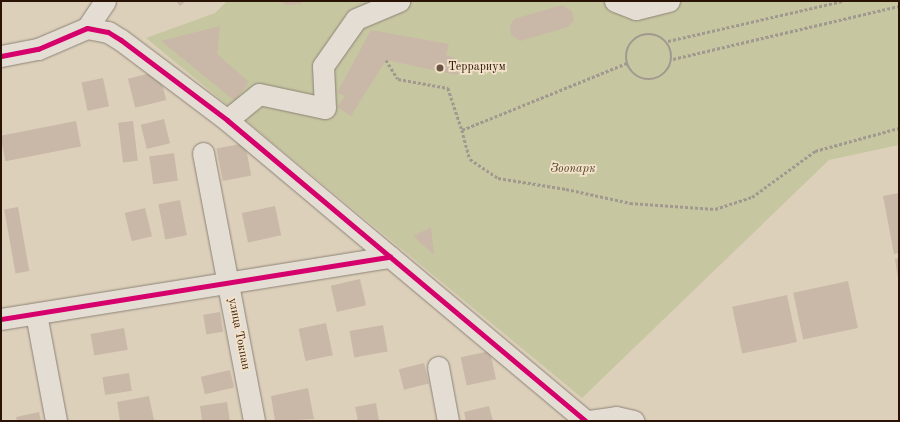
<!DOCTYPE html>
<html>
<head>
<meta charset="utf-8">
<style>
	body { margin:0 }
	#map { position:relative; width:900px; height:422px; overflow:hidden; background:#ddd0bb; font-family:"Old Standard TT",serif }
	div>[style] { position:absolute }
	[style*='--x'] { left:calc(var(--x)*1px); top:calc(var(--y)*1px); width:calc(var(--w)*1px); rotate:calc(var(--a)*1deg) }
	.green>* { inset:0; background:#c6c6a1 }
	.building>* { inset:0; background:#c9b8a7; transform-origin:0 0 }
	.path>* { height:2.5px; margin-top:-1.25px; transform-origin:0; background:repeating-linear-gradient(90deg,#a19990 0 3px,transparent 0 5px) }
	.path>.ring { margin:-1.25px; padding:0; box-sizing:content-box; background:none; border:2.5px solid #a19990; border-radius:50% }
	.roads { filter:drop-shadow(0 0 1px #8d8376) drop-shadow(0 0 1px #8d8376) }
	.minor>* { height:21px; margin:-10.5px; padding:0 10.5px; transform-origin:10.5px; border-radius:10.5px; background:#e4ddd3 }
	.cycleway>* { height:5px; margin:-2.5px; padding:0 2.5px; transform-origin:2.5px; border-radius:2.5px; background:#d6006c }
	.dots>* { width:11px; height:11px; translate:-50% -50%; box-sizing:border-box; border:2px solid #f3e2c9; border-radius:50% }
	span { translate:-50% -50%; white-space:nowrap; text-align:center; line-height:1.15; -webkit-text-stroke:3.5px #f3e2c9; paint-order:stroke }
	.poi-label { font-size:12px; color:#2a1305 }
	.left { translate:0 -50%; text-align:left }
	.park-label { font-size:12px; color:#53462e; font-style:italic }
	.street-label { font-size:12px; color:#2a1305 }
	.frame { position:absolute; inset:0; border:2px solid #2a1305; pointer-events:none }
</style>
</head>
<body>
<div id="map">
	<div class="green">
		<i style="clip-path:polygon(227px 1px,899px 1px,899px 145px,829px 160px,582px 398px,146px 38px,215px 13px)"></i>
	</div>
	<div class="building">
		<i style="clip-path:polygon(176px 1px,186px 1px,180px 6px)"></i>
		<i style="clip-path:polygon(280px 1px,302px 1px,302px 4px,286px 5px)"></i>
		<i style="clip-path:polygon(562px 5px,572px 11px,574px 20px,568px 27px,520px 41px,511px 35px,510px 26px,514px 19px)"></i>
		<i style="clip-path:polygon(220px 26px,217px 54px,249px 82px,235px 101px,161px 41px)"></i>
		<i style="clip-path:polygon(371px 30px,449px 44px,446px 55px,459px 60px,457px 75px,386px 60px,351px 116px,337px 107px,345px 96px,337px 93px)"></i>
		<i style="left:159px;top:71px;width:30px;height:32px;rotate:76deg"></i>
		<i style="left:103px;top:78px;width:29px;height:22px;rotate:78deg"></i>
		<i style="left:164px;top:119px;width:25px;height:24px;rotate:76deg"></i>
		<i style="left:76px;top:121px;width:26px;height:77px;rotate:79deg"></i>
		<i style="left:133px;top:121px;width:40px;height:15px;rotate:83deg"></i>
		<i style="left:245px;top:143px;width:33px;height:29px;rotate:79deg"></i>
		<i style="left:174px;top:153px;width:28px;height:25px;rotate:82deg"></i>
		<i style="clip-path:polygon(899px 193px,899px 253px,894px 254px,883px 196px)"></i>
		<i style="left:180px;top:200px;width:36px;height:22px;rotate:79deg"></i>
		<i style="left:275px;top:206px;width:30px;height:34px;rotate:78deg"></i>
		<i style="left:18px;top:207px;width:65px;height:14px;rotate:80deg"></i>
		<i style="left:145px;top:208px;width:29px;height:21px;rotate:76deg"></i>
		<i style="clip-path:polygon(431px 227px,434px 255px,413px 236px)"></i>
		<i style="clip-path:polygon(899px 258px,899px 278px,898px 278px,895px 259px)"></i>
		<i style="left:360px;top:279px;width:27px;height:30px;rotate:77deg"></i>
		<i style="left:848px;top:281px;width:48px;height:56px;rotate:78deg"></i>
		<i style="left:787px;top:295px;width:48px;height:56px;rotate:78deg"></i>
		<i style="left:220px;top:312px;width:20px;height:17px;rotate:81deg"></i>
		<i style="left:326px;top:323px;width:33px;height:28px;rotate:78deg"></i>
		<i style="left:383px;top:325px;width:27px;height:34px;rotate:80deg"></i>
		<i style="left:124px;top:328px;width:22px;height:34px;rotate:80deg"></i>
		<i style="left:490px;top:351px;width:29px;height:30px;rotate:78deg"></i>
		<i style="left:424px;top:363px;width:21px;height:26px;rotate:76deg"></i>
		<i style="left:230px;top:370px;width:18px;height:30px;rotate:77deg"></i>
		<i style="left:129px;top:373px;width:18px;height:27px;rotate:81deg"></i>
		<i style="clip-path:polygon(308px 388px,314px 419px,275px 421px,271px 396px)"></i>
		<i style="clip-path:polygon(149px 396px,154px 420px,120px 421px,117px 402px)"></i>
		<i style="clip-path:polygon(227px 402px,230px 421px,202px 421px,200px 406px)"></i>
		<i style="clip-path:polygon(376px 403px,379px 421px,358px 421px,355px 407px)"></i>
		<i style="clip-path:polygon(489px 406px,493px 421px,466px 421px,464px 412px)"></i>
		<i style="clip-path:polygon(39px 412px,41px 421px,17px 421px,16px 417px)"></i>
	</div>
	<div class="path">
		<i class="ring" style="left:626px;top:34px;width:43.5px;height:43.5px"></i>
		<i style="--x:668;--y:41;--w:179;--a:-12.9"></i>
		<i style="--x:673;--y:59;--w:232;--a:-13.2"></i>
		<i style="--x:386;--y:60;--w:22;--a:58"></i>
		<i style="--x:398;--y:79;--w:51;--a:10.2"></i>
		<i style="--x:448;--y:88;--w:44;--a:71.6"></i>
		<i style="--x:462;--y:130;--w:178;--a:-22.1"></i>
		<i style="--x:462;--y:130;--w:30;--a:75"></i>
		<i style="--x:470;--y:159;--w:34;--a:34"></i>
		<i style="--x:498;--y:178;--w:69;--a:9.2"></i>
		<i style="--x:566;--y:189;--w:66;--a:12.3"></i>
		<i style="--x:630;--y:203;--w:85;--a:4"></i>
		<i style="--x:715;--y:209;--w:39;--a:-18"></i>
		<i style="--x:752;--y:197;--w:78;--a:-36.1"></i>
		<i style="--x:815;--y:151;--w:87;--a:-15.3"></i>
	</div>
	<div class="roads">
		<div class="minor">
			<i style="--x:615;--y:1;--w:22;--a:21"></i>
			<i style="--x:636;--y:9;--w:34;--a:-14"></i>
			<i style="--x:87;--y:28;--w:32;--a:-56"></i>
			<i style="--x:1;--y:56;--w:38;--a:-11"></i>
			<i style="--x:38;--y:49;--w:53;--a:-23.2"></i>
			<i style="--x:87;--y:28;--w:21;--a:11"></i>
			<i style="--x:108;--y:32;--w:15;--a:32"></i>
			<i style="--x:121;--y:40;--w:133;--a:37"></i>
			<i style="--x:227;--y:120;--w:468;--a:40"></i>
			<i style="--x:227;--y:120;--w:41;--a:-39.1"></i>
			<i style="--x:259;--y:94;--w:67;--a:12"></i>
			<i style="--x:325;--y:108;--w:42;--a:-92.7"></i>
			<i style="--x:323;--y:66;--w:57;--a:-54.9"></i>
			<i style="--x:356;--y:19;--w:47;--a:-22.7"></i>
			<i style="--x:203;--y:153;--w:273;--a:79.2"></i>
			<i style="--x:36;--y:314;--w:109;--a:79.4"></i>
			<i style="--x:1;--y:319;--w:394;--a:-9.1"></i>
			<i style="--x:438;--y:367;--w:55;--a:79.5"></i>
			<i style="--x:589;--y:421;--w:27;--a:-8"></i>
			<i style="--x:616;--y:417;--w:18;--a:13"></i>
		</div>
	</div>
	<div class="cycleway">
		<i style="--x:1;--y:56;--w:38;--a:-11"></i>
		<i style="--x:38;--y:49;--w:53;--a:-23.2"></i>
		<i style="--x:87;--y:28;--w:21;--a:11"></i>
		<i style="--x:108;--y:32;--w:15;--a:32"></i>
		<i style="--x:121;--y:40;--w:133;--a:37"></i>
		<i style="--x:227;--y:120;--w:468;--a:40"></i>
		<i style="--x:1;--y:319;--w:394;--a:-9.1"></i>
	</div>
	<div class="dots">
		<i style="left:440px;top:68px;background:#695545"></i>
	</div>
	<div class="poi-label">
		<span class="left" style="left:448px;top:68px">Террариум</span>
	</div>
	<div class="park-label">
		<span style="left:573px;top:170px">Зоопарк</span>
	</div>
	<div class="street-label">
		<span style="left:238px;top:334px;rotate:79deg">улица Токпан</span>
	</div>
	<div class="frame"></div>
</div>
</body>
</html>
